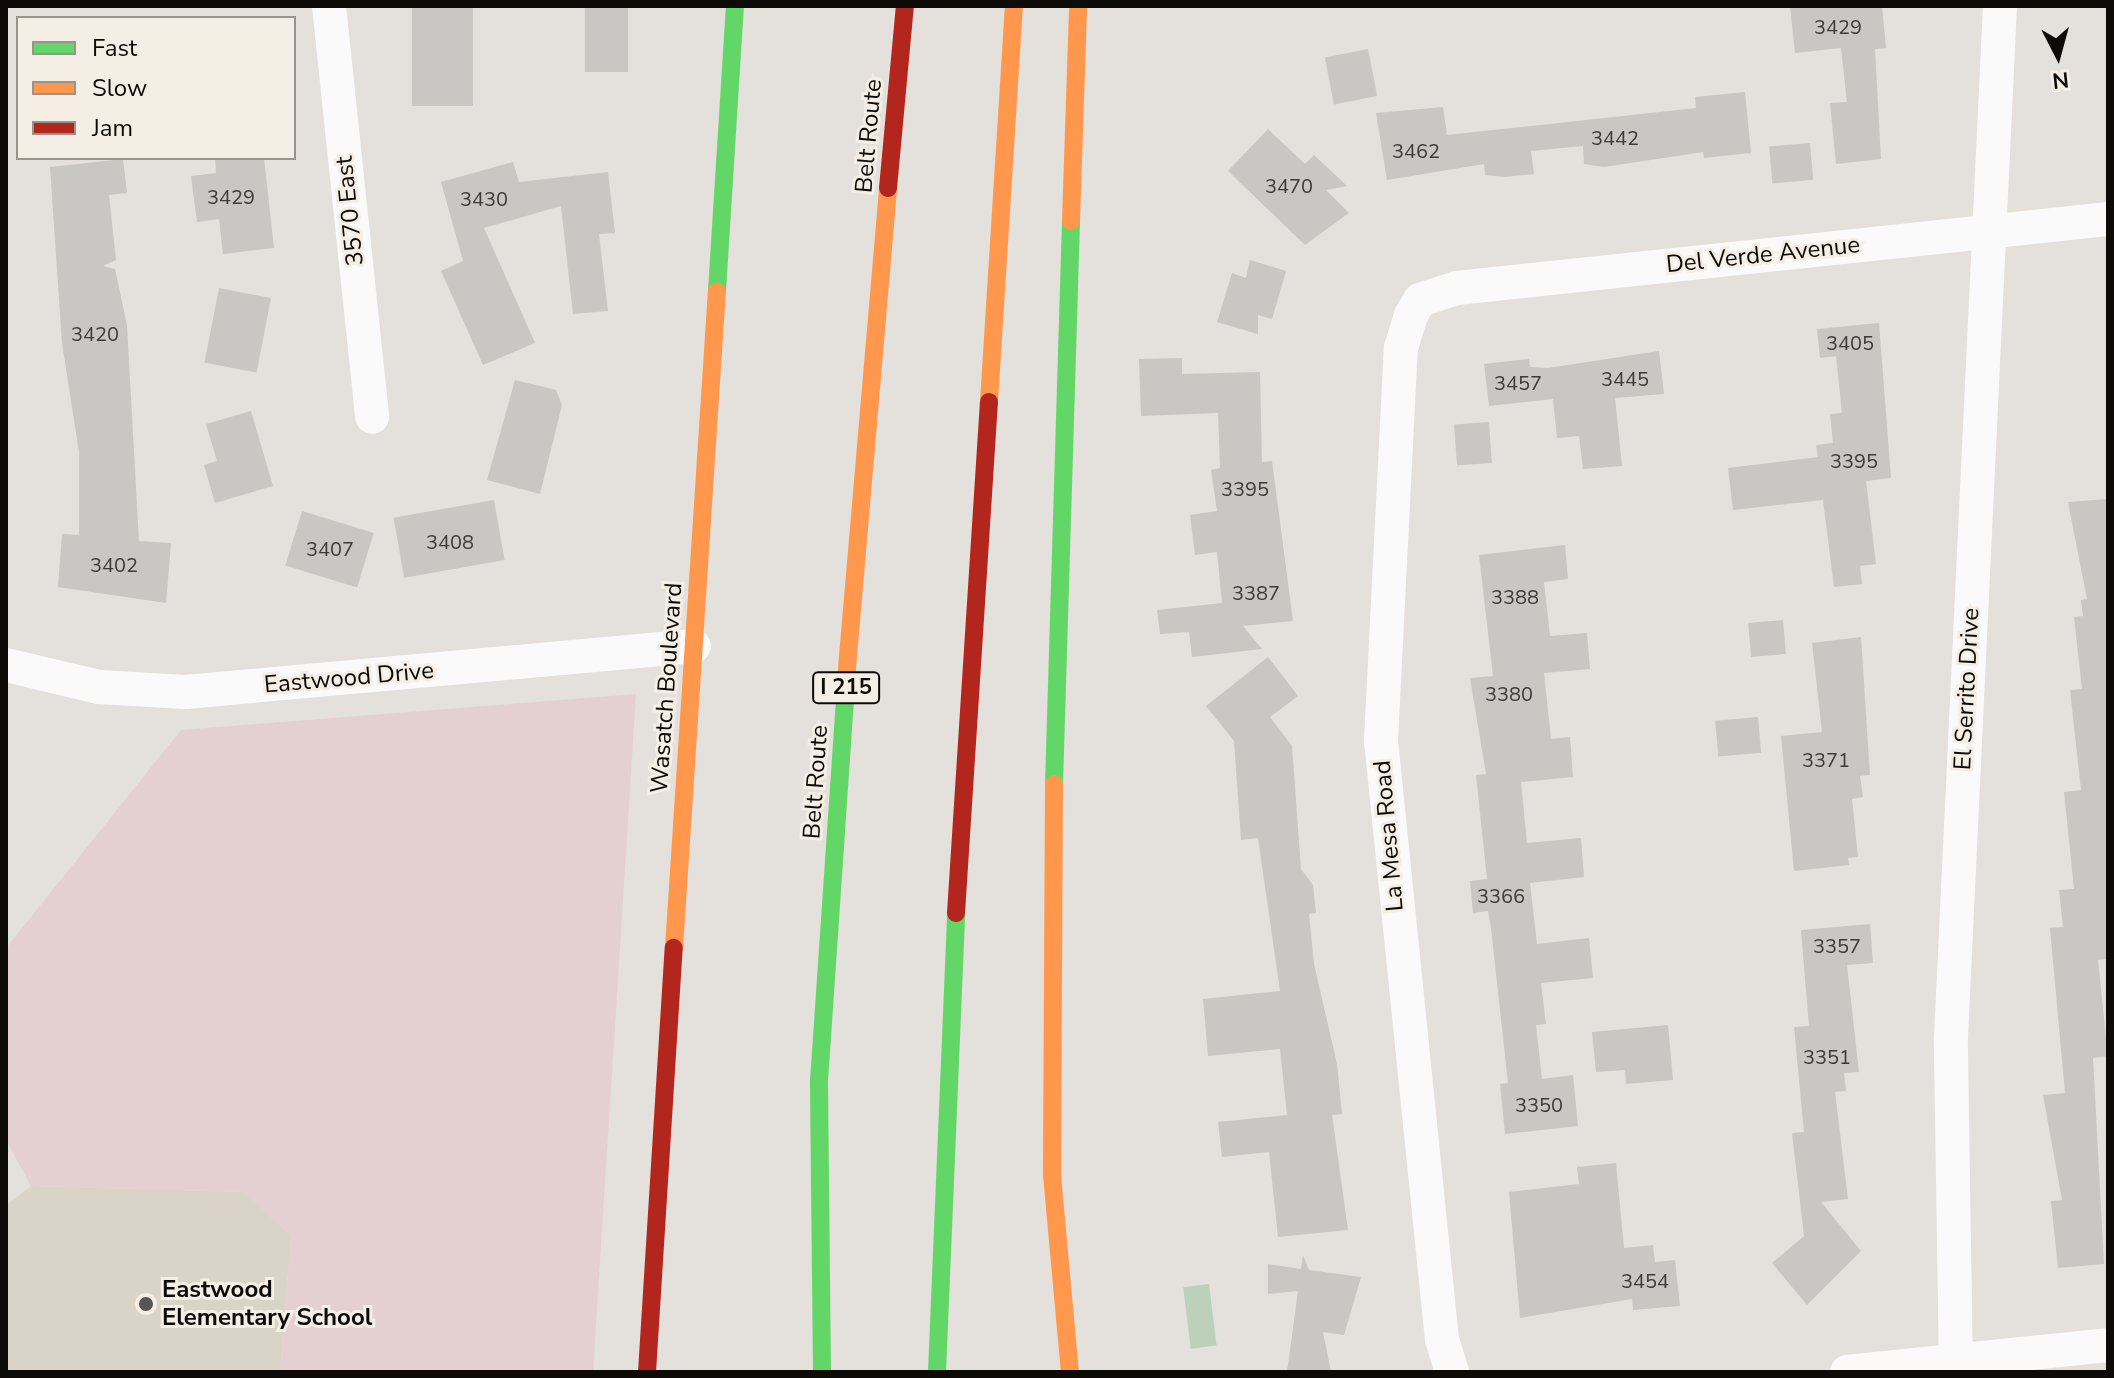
<!DOCTYPE html>
<html>
<head>
<meta charset="utf-8">
<style>
	body { margin:0 }
	#map { position:relative; width:2114px; height:1378px; overflow:hidden; background:#e4e0db; font-family:"Nunito Sans",sans-serif }
	div>[style] { position:absolute }
	[style*='--x'] { left:calc(var(--x)*1px); top:calc(var(--y)*1px); width:calc(var(--w)*1px); rotate:calc(var(--a)*1deg) }
	.built>* { inset:0; background:#dad3c8 }
	.green>* { inset:0; background:#e4d0d0 }
	.water>* { inset:0; background:#bcd1ba; transform-origin:0 0 }
	.building>* { inset:0; background:#c9c7c3; transform-origin:0 0 }
	.street>* { height:34px; margin:-17px; padding:0 17px; transform-origin:17px; border-radius:17px; background:#fbfafa }
	.fast>* { height:18px; margin:-9px; padding:0 9px; transform-origin:9px; border-radius:9px; background:#63d668 }
	.slow>* { height:18px; margin:-9px; padding:0 9px; transform-origin:9px; border-radius:9px; background:#ff974d }
	.jam>* { height:18px; margin:-9px; padding:0 9px; transform-origin:9px; border-radius:9px; background:#b3261e }
	.dots>* { width:22px; height:22px; translate:-50% -50%; box-sizing:border-box; border:4px solid #f5eee4; border-radius:50% }
	span { translate:-50% -50%; white-space:nowrap; text-align:center; line-height:1.15; -webkit-text-stroke:6px #f5eee4; paint-order:stroke }
	.number-label { font-size:20px; color:#3d3b38 }
	.number-label span { -webkit-text-stroke-width:0 }
	.shield-label span { padding:2px 6px; background:#f5eee4; border:2px solid; border-radius:6px; -webkit-text-stroke-width:0 }
	.shield-label { font-size:22px; color:#0d0b08; font-weight:700 }
	.street-label { font-size:24px; color:#0d0b08 }
	.poi-label { font-size:24px; color:#0d0b08; font-weight:700 }
	.left { translate:0 -50%; text-align:left }
	.frame { position:absolute; inset:0; border:8px solid #0d0b08; pointer-events:none }
	.legend { position:absolute; left:16px; top:16px; width:280px; height:144px; box-sizing:border-box; background:#f5eee4; border:2px solid #98938c; margin:0; padding:10px 14px; list-style:none; font-size:24px; color:#0d0b08 }
	.legend li { display:flex; align-items:center; gap:16px; height:40px }
	.legend b { width:40px; border:2px solid #98938c }
	.north { position:absolute; left:2018px; top:16px; width:80px; height:80px; -webkit-text-stroke:6px #f5eee4; paint-order:stroke; rotate:174deg; font-size:22px; font-weight:700; line-height:32px; text-align:center; color:#0d0b08 }
	.north::after { content:''; display:block; margin:auto; width:28px; height:36px; background:#0d0b08; clip-path:polygon(50% 0,100% 100%,50% 72%,0 100%) }
</style>
</head>
<body>
<div id="map">
	<div class="built">
		<i style="clip-path:polygon(31px 1186px,244px 1192px,291px 1236px,280px 1372px,6px 1372px,6px 1205px)"></i>
	</div>
	<div class="green">
		<i style="clip-path:polygon(636px 694px,593px 1372px,280px 1372px,291px 1236px,244px 1192px,31px 1186px,6px 1140px,6px 948px,181px 730px)"></i>
	</div>
	<div class="water">
		<i style="left:1209px;top:1284px;width:62px;height:26px;rotate:83deg"></i>
	</div>
	<div class="building">
		<i style="left:412px;top:6px;width:61px;height:100px"></i>
		<i style="left:585px;top:6px;width:43px;height:66px"></i>
		<i style="clip-path:polygon(1790px 6px,1882px 6px,1886px 48px,1875px 49px,1881px 159px,1836px 164px,1830px 103px,1847px 102px,1841px 48px,1795px 53px)"></i>
		<i style="left:1368px;top:49px;width:48px;height:44px;rotate:79deg"></i>
		<i style="clip-path:polygon(1745px 92px,1751px 153px,1704px 158px,1703px 152px,1604px 167px,1584px 164px,1583px 146px,1531px 151px,1534px 174px,1505px 177px,1485px 175px,1484px 164px,1387px 180px,1376px 113px,1443px 107px,1447px 135px,1696px 108px,1695px 97px)"></i>
		<i style="clip-path:polygon(1268px 129px,1305px 164px,1314px 155px,1347px 186px,1326px 190px,1349px 213px,1305px 245px,1228px 171px)"></i>
		<i style="left:1810px;top:143px;width:37px;height:41px;rotate:85deg"></i>
		<i style="clip-path:polygon(215px 158px,264px 158px,274px 248px,223px 254px,219px 219px,197px 222px,191px 176px,216px 173px)"></i>
		<i style="clip-path:polygon(123px 159px,127px 193px,109px 195px,116px 260px,103px 266px,115px 269px,127px 325px,139px 541px,171px 543px,166px 603px,58px 587px,62px 534px,79px 535px,79px 452px,62px 343px,50px 167px)"></i>
		<i style="clip-path:polygon(513px 162px,519px 182px,608px 172px,615px 233px,599px 234px,608px 311px,573px 314px,561px 206px,484px 228px,535px 343px,483px 365px,441px 271px,463px 261px,441px 182px)"></i>
		<i style="clip-path:polygon(1250px 260px,1286px 271px,1272px 319px,1258px 315px,1258px 334px,1217px 322px,1232px 273px,1246px 278px)"></i>
		<i style="left:219px;top:288px;width:53px;height:76px;rotate:11deg"></i>
		<i style="clip-path:polygon(1879px 323px,1891px 478px,1866px 481px,1876px 564px,1860px 566px,1862px 584px,1834px 587px,1823px 500px,1733px 510px,1728px 468px,1818px 457px,1816px 445px,1833px 443px,1830px 414px,1842px 413px,1836px 356px,1820px 358px,1817px 329px)"></i>
		<i style="clip-path:polygon(1659px 351px,1664px 394px,1615px 398px,1622px 466px,1583px 469px,1579px 436px,1557px 438px,1553px 399px,1489px 406px,1484px 364px,1529px 359px,1530px 367px,1548px 368px)"></i>
		<i style="clip-path:polygon(1182px 358px,1182px 374px,1260px 372px,1262px 462px,1272px 461px,1293px 621px,1243px 626px,1262px 649px,1192px 657px,1189px 632px,1160px 634px,1157px 610px,1222px 603px,1217px 552px,1195px 555px,1190px 515px,1217px 511px,1211px 470px,1220px 468px,1218px 413px,1141px 416px,1139px 359px)"></i>
		<i style="clip-path:polygon(515px 380px,556px 390px,562px 405px,540px 494px,487px 480px)"></i>
		<i style="clip-path:polygon(251px 411px,273px 486px,215px 503px,204px 465px,217px 461px,206px 424px)"></i>
		<i style="left:1489px;top:422px;width:41px;height:35px;rotate:86deg"></i>
		<i style="clip-path:polygon(2108px 499px,2108px 959px,2098px 960px,2108px 1056px,2093px 1058px,2104px 1264px,2058px 1268px,2051px 1201px,2062px 1200px,2043px 1095px,2065px 1093px,2050px 928px,2063px 927px,2059px 890px,2074px 889px,2064px 792px,2081px 790px,2070px 690px,2082px 689px,2074px 617px,2083px 616px,2081px 600px,2087px 599px,2068px 502px)"></i>
		<i style="left:494px;top:500px;width:61px;height:102px;rotate:80deg"></i>
		<i style="left:302px;top:511px;width:75px;height:57px;rotate:17deg"></i>
		<i style="clip-path:polygon(1565px 545px,1568px 579px,1544px 582px,1550px 636px,1587px 633px,1590px 669px,1544px 673px,1551px 739px,1570px 737px,1573px 777px,1521px 782px,1527px 843px,1581px 838px,1584px 877px,1530px 883px,1537px 944px,1589px 938px,1593px 978px,1541px 983px,1546px 1024px,1536px 1025px,1542px 1079px,1573px 1075px,1578px 1126px,1505px 1134px,1500px 1084px,1508px 1083px,1491px 928px,1488px 911px,1473px 913px,1470px 881px,1487px 879px,1476px 775px,1486px 774px,1470px 678px,1493px 676px,1479px 555px)"></i>
		<i style="left:1783px;top:620px;width:34px;height:35px;rotate:85deg"></i>
		<i style="clip-path:polygon(1861px 637px,1870px 775px,1860px 776px,1863px 797px,1852px 799px,1858px 857px,1848px 858px,1849px 865px,1794px 871px,1781px 736px,1822px 732px,1812px 643px)"></i>
		<i style="clip-path:polygon(1268px 657px,1298px 696px,1270px 717px,1292px 746px,1301px 869px,1313px 885px,1316px 913px,1309px 914px,1314px 964px,1337px 1064px,1342px 1114px,1332px 1115px,1348px 1230px,1278px 1237px,1269px 1152px,1222px 1157px,1218px 1122px,1287px 1115px,1280px 1049px,1208px 1056px,1203px 999px,1280px 991px,1258px 838px,1241px 840px,1234px 741px,1206px 706px)"></i>
		<i style="left:1758px;top:717px;width:36px;height:43px;rotate:85deg"></i>
		<i style="clip-path:polygon(1870px 924px,1873px 963px,1847px 965px,1859px 1072px,1844px 1073px,1846px 1091px,1835px 1092px,1848px 1199px,1821px 1202px,1861px 1251px,1807px 1305px,1772px 1263px,1804px 1236px,1792px 1133px,1804px 1132px,1794px 1027px,1809px 1026px,1801px 930px)"></i>
		<i style="clip-path:polygon(1668px 1025px,1673px 1080px,1626px 1084px,1625px 1070px,1596px 1072px,1592px 1032px)"></i>
		<i style="clip-path:polygon(1616px 1163px,1624px 1248px,1653px 1245px,1655px 1262px,1675px 1260px,1680px 1306px,1633px 1310px,1632px 1299px,1520px 1318px,1509px 1192px,1579px 1184px,1577px 1167px)"></i>
		<i style="clip-path:polygon(1303px 1255px,1309px 1270px,1361px 1277px,1344px 1335px,1323px 1332px,1331px 1372px,1287px 1372px,1298px 1291px,1268px 1294px,1268px 1264px,1301px 1269px)"></i>
	</div>
	<div class="street">
		<i style="--x:329;--y:6;--w:413;--a:84"></i>
		<i style="--x:6;--y:665;--w:96;--a:13.3"></i>
		<i style="--x:99;--y:687;--w:86;--a:3.3"></i>
		<i style="--x:185;--y:692;--w:511;--a:-5.16"></i>
		<i style="--x:1452;--y:1372;--w:34;--a:-107"></i>
		<i style="--x:1442;--y:1340;--w:603;--a:-95.81"></i>
		<i style="--x:1381;--y:740;--w:393;--a:-87.1"></i>
		<i style="--x:1401;--y:348;--w:34;--a:-73"></i>
		<i style="--x:1411;--y:315;--w:17;--a:-59"></i>
		<i style="--x:1420;--y:300;--w:39;--a:-18"></i>
		<i style="--x:1457;--y:288;--w:655;--a:-6.05"></i>
		<i style="--x:1847;--y:1372;--w:262;--a:-5.9"></i>
		<i style="--x:1956;--y:1372;--w:335;--a:-90.9"></i>
		<i style="--x:1951;--y:1037;--w:1032;--a:-87.28"></i>
	</div>
	<div class="fast">
		<i style="--x:717;--y:291;--w:286;--a:-86.4"></i>
		<i style="--x:1054;--y:784;--w:563;--a:-88.27"></i>
		<i style="--x:822;--y:1372;--w:291;--a:-90.6"></i>
		<i style="--x:819;--y:1081;--w:414;--a:-86.1"></i>
		<i style="--x:937;--y:1372;--w:459;--a:-87.6"></i>
	</div>
	<div class="slow">
		<i style="--x:1071;--y:221;--w:215;--a:-88.1"></i>
		<i style="--x:989;--y:402;--w:397;--a:-86.4"></i>
		<i style="--x:847;--y:668;--w:482;--a:-85.1"></i>
		<i style="--x:1054;--y:784;--w:391;--a:90.3"></i>
		<i style="--x:1052;--y:1175;--w:198;--a:84.8"></i>
		<i style="--x:674;--y:948;--w:658;--a:-86.26"></i>
	</div>
	<div class="jam">
		<i style="--x:888;--y:188;--w:183;--a:-84.7"></i>
		<i style="--x:956;--y:913;--w:512;--a:-86.31"></i>
		<i style="--x:647;--y:1372;--w:425;--a:-86.4"></i>
	</div>
	<div class="dots">
		<i style="left:146px;top:1304px;background:#585652"></i>
	</div>
	<div class="number-label">
		<span style="left:1838px;top:27px">3429</span>
		<span style="left:1615px;top:138px">3442</span>
		<span style="left:1416px;top:151px">3462</span>
		<span style="left:1289px;top:186px">3470</span>
		<span style="left:231px;top:197px">3429</span>
		<span style="left:484px;top:199px">3430</span>
		<span style="left:95px;top:334px">3420</span>
		<span style="left:1850px;top:343px">3405</span>
		<span style="left:1625px;top:379px">3445</span>
		<span style="left:1518px;top:383px">3457</span>
		<span style="left:1854px;top:461px">3395</span>
		<span style="left:1245px;top:489px">3395</span>
		<span style="left:450px;top:542px">3408</span>
		<span style="left:330px;top:549px">3407</span>
		<span style="left:114px;top:565px">3402</span>
		<span style="left:1256px;top:593px">3387</span>
		<span style="left:1515px;top:597px">3388</span>
		<span style="left:1509px;top:694px">3380</span>
		<span style="left:1826px;top:760px">3371</span>
		<span style="left:1501px;top:896px">3366</span>
		<span style="left:1837px;top:946px">3357</span>
		<span style="left:1827px;top:1057px">3351</span>
		<span style="left:1539px;top:1105px">3350</span>
		<span style="left:1645px;top:1281px">3454</span>
	</div>
	<div class="shield-label">
		<span style="left:846px;top:688px">I 215</span>
	</div>
	<div class="street-label">
		<span style="left:869px;top:136px;rotate:-85deg">Belt Route</span>
		<span style="left:350px;top:211px;rotate:-96deg">3570 East</span>
		<span style="left:1763px;top:255px;rotate:-6deg">Del Verde Avenue</span>
		<span style="left:349px;top:678px;rotate:-5deg">Eastwood Drive</span>
		<span style="left:667px;top:688px;rotate:-86deg">Wasatch Boulevard</span>
		<span style="left:1967px;top:689px;rotate:-87deg">El Serrito Drive</span>
		<span style="left:816px;top:782px;rotate:-86deg">Belt Route</span>
		<span style="left:1389px;top:836px;rotate:-95deg">La Mesa Road</span>
	</div>
	<div class="poi-label">
		<span class="left" style="left:162px;top:1304px">Eastwood<br>Elementary School</span>
	</div>
	<div class="frame"></div>
	<ul class="legend">
	<li><b style="height:10px;background:#63d668"></b>Fast</li>
	<li><b style="height:10px;background:#ff974d"></b>Slow</li>
	<li><b style="height:10px;background:#b3261e"></b>Jam</li>
	</ul>
	<div class="north">N</div>
</div>
</body>
</html>
